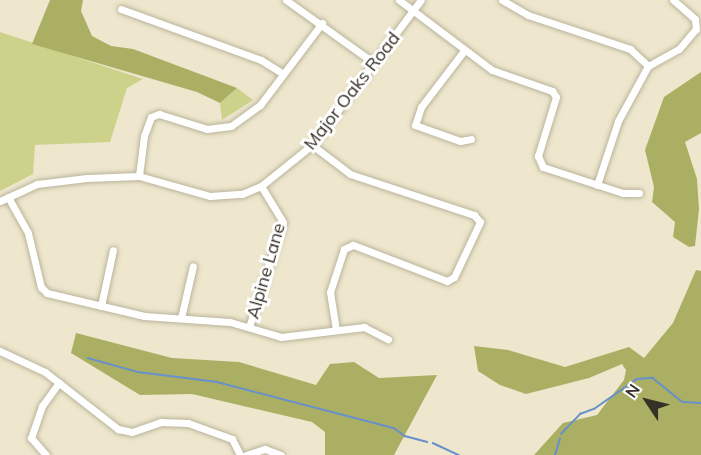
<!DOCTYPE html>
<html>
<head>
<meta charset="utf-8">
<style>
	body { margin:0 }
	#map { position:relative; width:701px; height:455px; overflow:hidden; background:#eee7cd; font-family:Mulish,sans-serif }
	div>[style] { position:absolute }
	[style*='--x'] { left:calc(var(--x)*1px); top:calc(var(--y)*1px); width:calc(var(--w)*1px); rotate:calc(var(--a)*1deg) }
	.green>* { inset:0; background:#cdd28b }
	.forest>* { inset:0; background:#aaaf64 }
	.stream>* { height:1.5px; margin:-0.75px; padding:0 0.75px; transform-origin:0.75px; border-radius:0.75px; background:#6890ca }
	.roads { filter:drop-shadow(0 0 2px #bab49b) drop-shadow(0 0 2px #bab49b) }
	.minor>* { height:7px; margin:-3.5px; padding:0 3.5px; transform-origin:3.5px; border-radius:3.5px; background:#fff }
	span { translate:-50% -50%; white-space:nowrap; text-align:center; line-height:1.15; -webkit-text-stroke:6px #fff; paint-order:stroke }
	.street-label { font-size:18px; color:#343127 }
	.north { position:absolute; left:617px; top:371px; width:60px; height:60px; -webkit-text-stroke:4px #fff; paint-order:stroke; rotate:305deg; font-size:16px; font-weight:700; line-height:24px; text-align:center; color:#343127 }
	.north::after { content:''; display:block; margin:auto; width:21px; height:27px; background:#343127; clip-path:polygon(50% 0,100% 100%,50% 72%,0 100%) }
</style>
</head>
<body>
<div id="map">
	<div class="green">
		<i style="clip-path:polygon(0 32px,143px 79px,127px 88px,110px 142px,35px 145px,33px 174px,0 191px)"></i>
		<i style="clip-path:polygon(237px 88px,253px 100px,222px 120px,220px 103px)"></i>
	</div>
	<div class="forest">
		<i style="clip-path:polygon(50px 0,83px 0,81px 11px,92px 36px,111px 46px,133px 49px,237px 88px,220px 103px,197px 92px,32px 44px)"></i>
		<i style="clip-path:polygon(701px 72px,701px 133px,685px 142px,697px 179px,699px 209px,695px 246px,689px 247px,673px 237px,675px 222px,652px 202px,654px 187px,645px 150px,664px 97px)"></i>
		<i style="clip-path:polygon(696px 270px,701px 271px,701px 455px,534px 455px,563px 423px,597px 415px,624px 380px,626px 370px,622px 364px,589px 378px,526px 394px,500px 385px,478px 371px,474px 346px,508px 350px,565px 367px,629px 347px,644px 358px,673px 323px)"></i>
		<i style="clip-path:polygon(76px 333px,172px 358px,239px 362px,316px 385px,330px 364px,354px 362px,379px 378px,437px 375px,394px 455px,325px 455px,325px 432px,312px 422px,192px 394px,140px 395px,71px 353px)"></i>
	</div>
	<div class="stream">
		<i style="--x:88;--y:358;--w:52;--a:15.6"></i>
		<i style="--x:138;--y:372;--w:80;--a:7.2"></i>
		<i style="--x:217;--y:382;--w:183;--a:14.6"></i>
		<i style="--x:394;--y:428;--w:14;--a:36"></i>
		<i style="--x:405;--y:436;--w:23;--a:15"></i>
		<i style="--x:561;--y:434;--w:28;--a:-46"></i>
		<i style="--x:580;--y:414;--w:15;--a:-20"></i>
		<i style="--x:594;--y:409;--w:52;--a:-34.9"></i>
		<i style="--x:637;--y:379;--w:16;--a:-4"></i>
		<i style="--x:653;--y:378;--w:38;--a:39"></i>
		<i style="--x:683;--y:402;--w:18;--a:3"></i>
		<i style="--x:433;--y:443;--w:29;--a:25"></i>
		<i style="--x:555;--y:455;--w:17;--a:-73"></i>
	</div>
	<div class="roads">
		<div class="minor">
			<i style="--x:286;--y:0;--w:108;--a:35.6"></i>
			<i style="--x:399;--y:0;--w:116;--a:37"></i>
			<i style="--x:492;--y:70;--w:64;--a:19.3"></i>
			<i style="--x:552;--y:91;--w:7;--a:56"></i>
			<i style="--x:556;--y:97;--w:62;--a:107"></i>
			<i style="--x:538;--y:156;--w:12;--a:66"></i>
			<i style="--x:543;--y:167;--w:84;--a:18"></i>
			<i style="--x:623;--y:193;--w:16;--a:0"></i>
			<i style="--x:502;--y:0;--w:30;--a:30"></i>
			<i style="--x:528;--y:15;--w:108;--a:18.4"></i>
			<i style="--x:630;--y:49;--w:25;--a:43"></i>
			<i style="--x:121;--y:9;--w:149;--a:20"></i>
			<i style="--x:261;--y:60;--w:26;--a:32"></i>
			<i style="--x:463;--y:52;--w:69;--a:127.4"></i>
			<i style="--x:421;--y:107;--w:19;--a:108"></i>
			<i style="--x:415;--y:125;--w:48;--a:19.6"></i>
			<i style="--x:460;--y:141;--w:11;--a:-10"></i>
			<i style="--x:312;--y:145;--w:48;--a:37.3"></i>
			<i style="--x:350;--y:174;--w:131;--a:18.3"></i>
			<i style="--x:474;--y:215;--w:9;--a:49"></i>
			<i style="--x:480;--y:222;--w:61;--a:115.3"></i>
			<i style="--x:454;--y:277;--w:8;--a:150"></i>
			<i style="--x:447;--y:281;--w:101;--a:-159"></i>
			<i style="--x:353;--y:245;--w:10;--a:156"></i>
			<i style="--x:344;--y:249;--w:45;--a:108"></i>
			<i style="--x:330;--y:292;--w:38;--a:81"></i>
			<i style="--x:139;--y:176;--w:40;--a:-82.9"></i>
			<i style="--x:144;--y:136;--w:20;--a:-70"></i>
			<i style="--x:151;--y:117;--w:9;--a:-21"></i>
			<i style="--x:159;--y:114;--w:50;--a:17.4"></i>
			<i style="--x:207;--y:129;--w:24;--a:-7"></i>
			<i style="--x:231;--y:126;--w:36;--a:-36"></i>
			<i style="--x:260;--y:105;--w:103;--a:-52.9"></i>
			<i style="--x:597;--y:185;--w:67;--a:-71.8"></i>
			<i style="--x:618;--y:121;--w:63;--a:-61.4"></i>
			<i style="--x:648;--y:66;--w:35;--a:-29"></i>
			<i style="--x:679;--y:49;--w:26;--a:-50"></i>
			<i style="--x:696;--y:29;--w:10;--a:-96"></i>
			<i style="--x:695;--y:19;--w:29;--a:-139"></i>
			<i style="--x:8;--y:197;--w:41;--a:60.9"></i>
			<i style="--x:28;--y:233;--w:56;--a:76.5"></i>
			<i style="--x:41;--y:287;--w:8;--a:45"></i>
			<i style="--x:47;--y:293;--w:100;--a:13.3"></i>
			<i style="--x:144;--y:316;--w:86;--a:4"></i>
			<i style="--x:230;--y:322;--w:53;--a:16.4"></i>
			<i style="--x:281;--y:337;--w:84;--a:-6.9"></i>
			<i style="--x:364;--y:327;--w:27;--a:27"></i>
			<i style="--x:0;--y:201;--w:41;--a:-24.7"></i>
			<i style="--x:37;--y:184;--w:50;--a:-6.8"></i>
			<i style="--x:87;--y:178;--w:52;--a:-2.2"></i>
			<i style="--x:139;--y:176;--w:74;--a:15.7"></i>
			<i style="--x:210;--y:196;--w:32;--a:-4"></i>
			<i style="--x:242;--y:194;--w:21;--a:-23"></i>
			<i style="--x:261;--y:186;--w:65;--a:-38.8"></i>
			<i style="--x:312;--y:145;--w:181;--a:-53.1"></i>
			<i style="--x:101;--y:306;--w:57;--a:-77.9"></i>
			<i style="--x:181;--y:318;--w:53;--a:-77"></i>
			<i style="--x:249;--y:327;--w:110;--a:-72.1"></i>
			<i style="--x:283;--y:222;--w:42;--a:-121.4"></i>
			<i style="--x:0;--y:351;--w:50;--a:25"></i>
			<i style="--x:45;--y:372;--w:93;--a:38"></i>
			<i style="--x:118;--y:429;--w:14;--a:12"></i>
			<i style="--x:132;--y:432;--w:31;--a:-19"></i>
			<i style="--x:161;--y:422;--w:27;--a:2"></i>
			<i style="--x:188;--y:423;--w:47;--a:20"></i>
			<i style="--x:232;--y:439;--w:18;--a:63"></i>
			<i style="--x:46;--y:455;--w:23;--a:-131"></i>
			<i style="--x:31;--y:438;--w:34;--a:-71"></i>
			<i style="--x:42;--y:406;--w:29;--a:-54"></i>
			<i style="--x:246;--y:455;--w:20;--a:-18"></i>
			<i style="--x:265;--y:449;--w:17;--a:21"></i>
		</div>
	</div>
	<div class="street-label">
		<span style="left:352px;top:91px;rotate:-52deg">Major Oaks Road</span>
		<span style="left:266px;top:271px;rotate:-74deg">Alpine Lane</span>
	</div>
	<div class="north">N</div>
</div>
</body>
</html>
